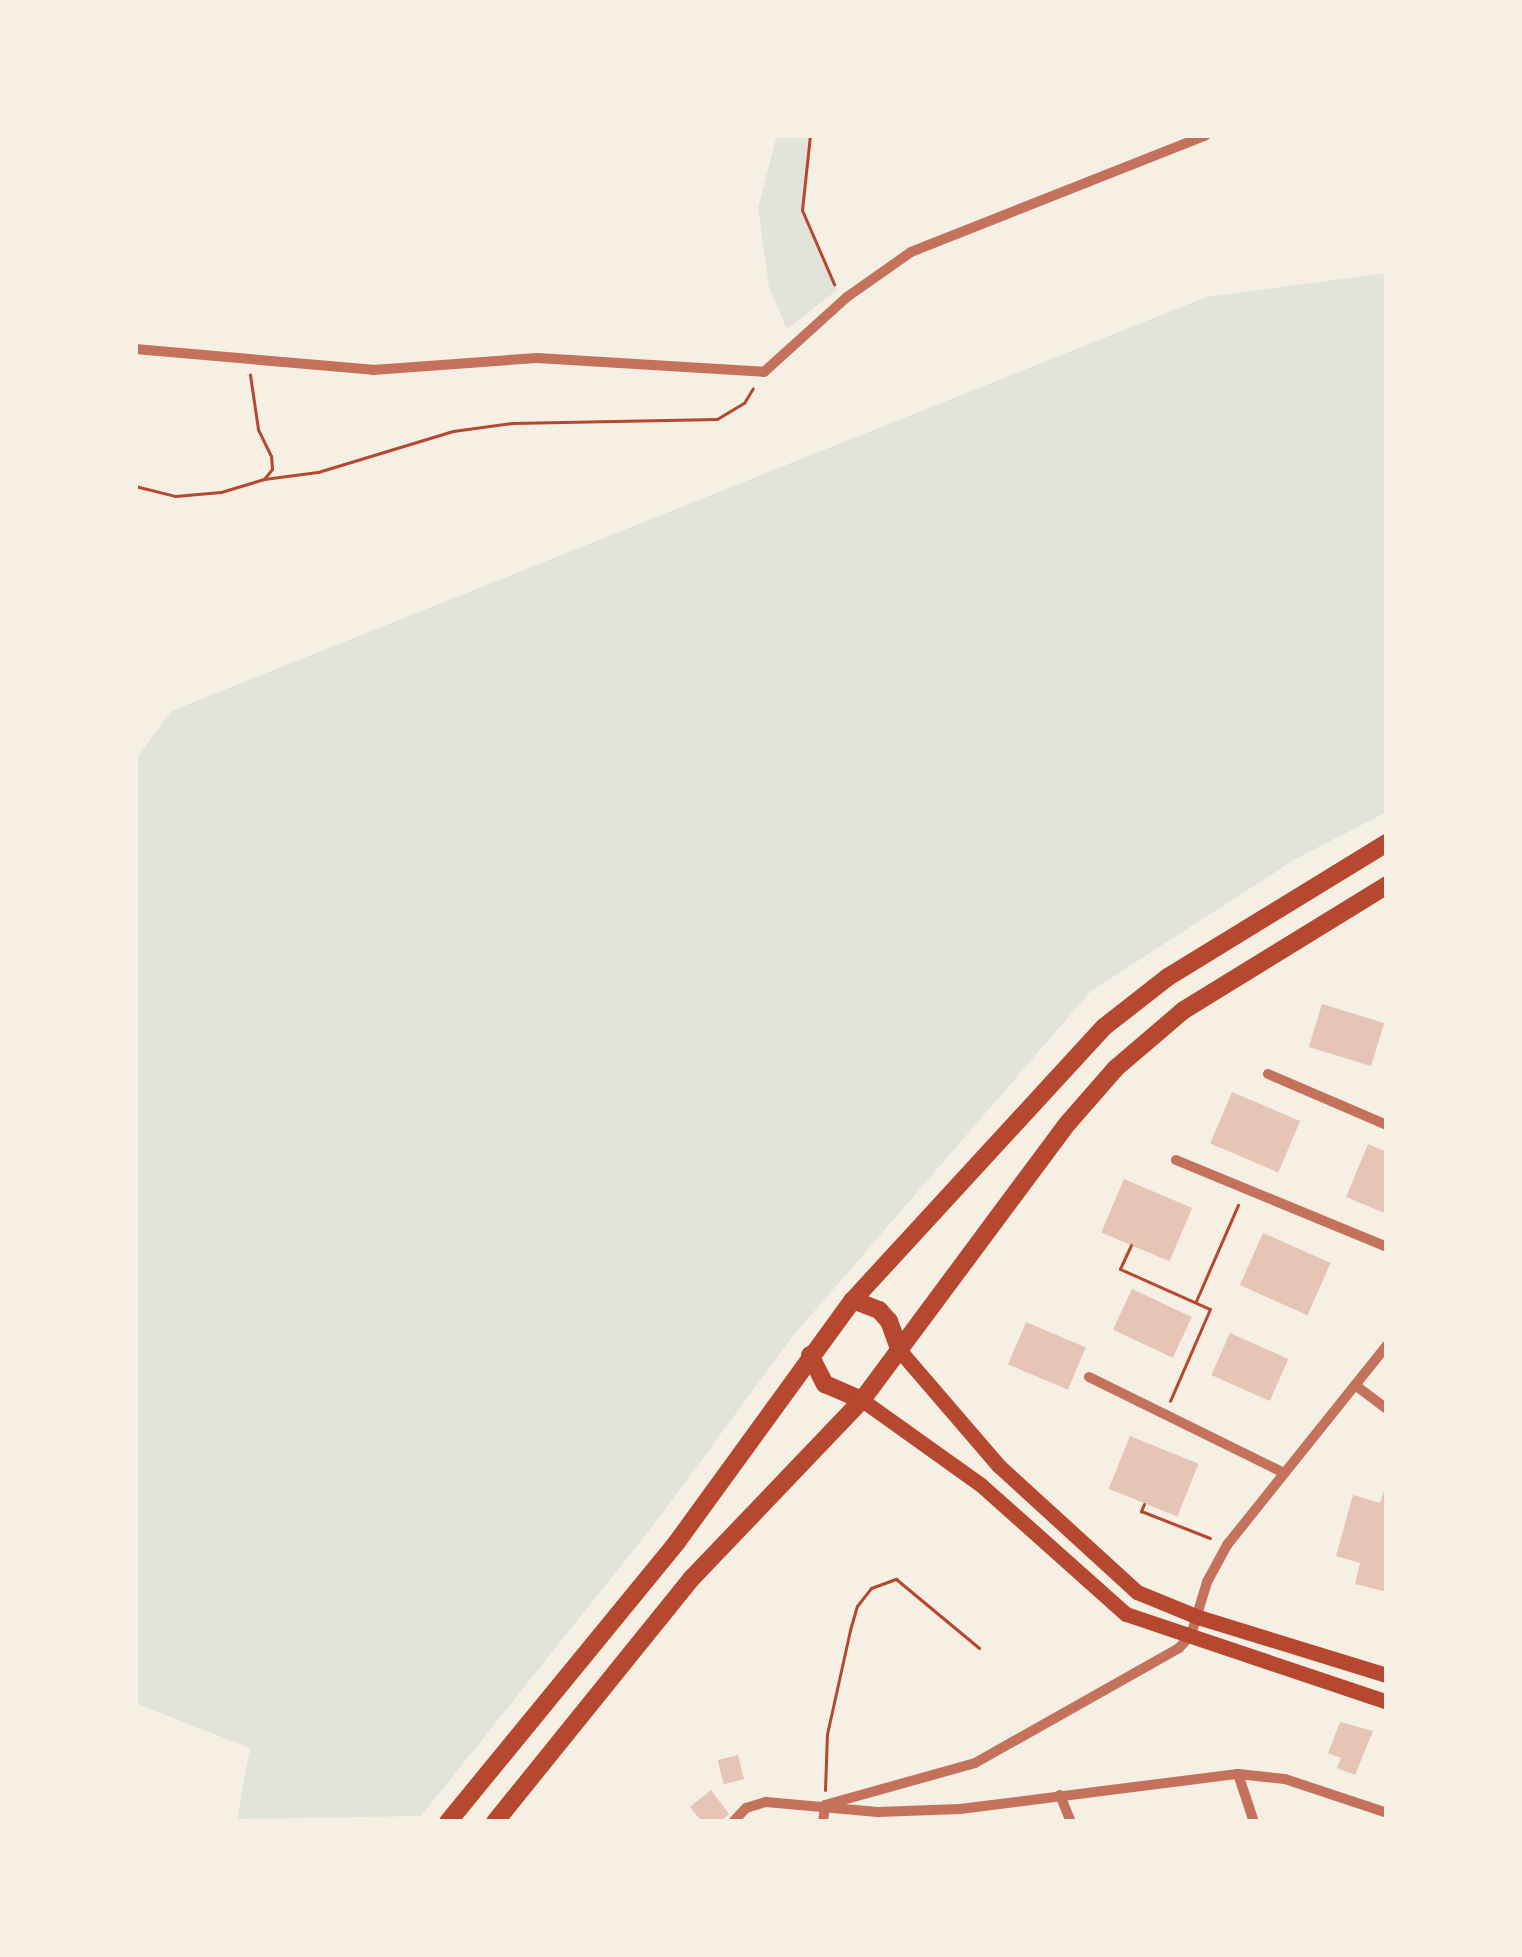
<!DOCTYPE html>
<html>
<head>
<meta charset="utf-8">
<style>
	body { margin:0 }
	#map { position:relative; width:1522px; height:1957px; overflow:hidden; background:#f6efe4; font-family:"Golos Text",sans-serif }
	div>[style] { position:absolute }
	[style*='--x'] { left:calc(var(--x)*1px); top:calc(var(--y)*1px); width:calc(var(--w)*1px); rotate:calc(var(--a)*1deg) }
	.green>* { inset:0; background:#e2e4dc }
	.building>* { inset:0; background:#e6c5b7; transform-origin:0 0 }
	.path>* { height:3px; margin:-1.5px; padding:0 1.5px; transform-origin:1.5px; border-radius:1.5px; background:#b5482f }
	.minor>* { height:10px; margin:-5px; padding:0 5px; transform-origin:5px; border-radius:5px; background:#c5725c }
	.secondary>* { height:15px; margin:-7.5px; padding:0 7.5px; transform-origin:7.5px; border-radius:7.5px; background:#b5482f }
	.trunk>* { height:18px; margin:-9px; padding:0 9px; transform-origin:9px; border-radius:9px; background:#b5482f }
	span { translate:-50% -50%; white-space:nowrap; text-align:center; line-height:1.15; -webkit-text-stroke:9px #f6efe4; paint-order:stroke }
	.frame { position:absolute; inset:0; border:138px solid #f6efe4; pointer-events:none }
</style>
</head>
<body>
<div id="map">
	<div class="green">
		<i style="clip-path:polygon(777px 135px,810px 135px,802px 210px,837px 290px,787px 329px,769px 287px,758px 208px)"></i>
		<i style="clip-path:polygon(1387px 273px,1387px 812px,1297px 858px,1091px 991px,793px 1336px,652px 1527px,421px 1816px,237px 1819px,250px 1748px,135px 1703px,135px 761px,171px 711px,1206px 297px)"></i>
	</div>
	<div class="building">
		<i style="left:1322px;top:1004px;width:65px;height:45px;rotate:17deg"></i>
		<i style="left:1232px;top:1092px;width:74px;height:56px;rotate:23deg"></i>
		<i style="clip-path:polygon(1368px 1144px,1387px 1152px,1387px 1214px,1346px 1197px)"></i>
		<i style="left:1124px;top:1179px;width:74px;height:58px;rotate:23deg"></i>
		<i style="left:1263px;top:1233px;width:74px;height:57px;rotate:24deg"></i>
		<i style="left:1132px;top:1289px;width:66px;height:45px;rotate:25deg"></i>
		<i style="left:1026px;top:1322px;width:65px;height:46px;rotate:23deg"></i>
		<i style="left:1230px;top:1333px;width:64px;height:46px;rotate:24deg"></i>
		<i style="left:1130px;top:1436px;width:74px;height:57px;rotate:22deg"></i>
		<i style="clip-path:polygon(1387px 1481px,1387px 1592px,1355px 1584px,1360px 1563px,1336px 1556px,1353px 1495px,1380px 1503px)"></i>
		<i style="clip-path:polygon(1340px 1722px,1373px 1731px,1355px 1775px,1337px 1768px,1341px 1758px,1328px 1753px)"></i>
		<i style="left:738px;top:1755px;width:25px;height:21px;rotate:76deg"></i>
		<i style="clip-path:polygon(711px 1790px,729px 1814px,719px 1822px,702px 1822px,690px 1807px)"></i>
	</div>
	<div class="path">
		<i style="--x:810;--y:135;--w:75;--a:96.1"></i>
		<i style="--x:802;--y:210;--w:81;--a:66.6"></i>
		<i style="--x:264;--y:479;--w:54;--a:-7.4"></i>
		<i style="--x:318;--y:472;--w:141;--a:-16.9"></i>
		<i style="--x:453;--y:431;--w:60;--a:-7.7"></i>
		<i style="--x:512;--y:423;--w:205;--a:-1.1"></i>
		<i style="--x:717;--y:419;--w:31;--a:-31"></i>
		<i style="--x:744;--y:403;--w:17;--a:-59"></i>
		<i style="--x:135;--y:486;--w:41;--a:14"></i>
		<i style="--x:175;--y:496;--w:46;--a:-5"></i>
		<i style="--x:221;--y:492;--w:45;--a:-16.8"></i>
		<i style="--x:264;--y:479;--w:13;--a:-51"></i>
		<i style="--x:272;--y:469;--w:13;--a:-94"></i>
		<i style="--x:271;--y:456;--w:30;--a:-116"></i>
		<i style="--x:258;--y:429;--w:55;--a:-98.4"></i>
		<i style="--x:1131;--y:1245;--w:26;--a:115"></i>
		<i style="--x:1120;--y:1269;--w:98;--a:24"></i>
		<i style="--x:1210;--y:1309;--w:100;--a:113.5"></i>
		<i style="--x:1196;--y:1301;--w:105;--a:-66.4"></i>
		<i style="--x:1144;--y:1504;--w:8;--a:113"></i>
		<i style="--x:1141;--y:1511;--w:74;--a:21.4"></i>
		<i style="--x:825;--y:1790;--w:56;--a:-88"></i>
		<i style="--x:827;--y:1734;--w:107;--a:-77.5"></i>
		<i style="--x:850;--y:1630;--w:25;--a:-74"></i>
		<i style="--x:857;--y:1606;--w:23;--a:-52"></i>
		<i style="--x:871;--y:1588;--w:27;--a:-20"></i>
		<i style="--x:896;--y:1579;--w:108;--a:39.7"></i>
	</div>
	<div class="minor">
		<i style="--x:135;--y:349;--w:239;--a:5"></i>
		<i style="--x:373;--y:370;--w:164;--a:-4.2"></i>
		<i style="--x:537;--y:358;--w:227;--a:3.5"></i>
		<i style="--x:764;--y:372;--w:112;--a:-42.1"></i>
		<i style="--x:847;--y:297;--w:78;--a:-35.1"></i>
		<i style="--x:911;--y:252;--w:317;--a:-21.6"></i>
		<i style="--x:1268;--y:1074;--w:129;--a:23.2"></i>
		<i style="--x:1176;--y:1160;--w:228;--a:22.4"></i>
		<i style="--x:1089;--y:1377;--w:217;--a:26.2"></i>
		<i style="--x:1355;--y:1385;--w:40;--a:37"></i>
		<i style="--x:1238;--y:1774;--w:51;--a:71.6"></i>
		<i style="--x:1060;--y:1795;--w:29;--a:68"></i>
		<i style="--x:733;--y:1822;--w:19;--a:-47"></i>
		<i style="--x:746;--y:1808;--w:21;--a:-17"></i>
		<i style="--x:766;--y:1802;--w:112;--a:5.1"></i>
		<i style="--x:878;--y:1812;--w:82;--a:-2.1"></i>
		<i style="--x:960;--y:1809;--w:280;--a:-7.2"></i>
		<i style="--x:1238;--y:1774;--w:47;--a:6.1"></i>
		<i style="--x:1285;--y:1779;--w:108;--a:18.4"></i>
		<i style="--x:823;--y:1822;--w:17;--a:-83"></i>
		<i style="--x:825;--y:1805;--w:156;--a:-15.6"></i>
		<i style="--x:975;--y:1763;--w:234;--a:-29.4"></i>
		<i style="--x:1179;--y:1648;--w:18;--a:-47"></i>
		<i style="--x:1191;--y:1635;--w:55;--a:-73.2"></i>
		<i style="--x:1207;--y:1582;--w:42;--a:-61.6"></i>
		<i style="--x:1227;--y:1545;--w:256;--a:-51.3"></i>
	</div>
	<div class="secondary">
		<i style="--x:900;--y:1351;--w:152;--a:49.3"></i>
		<i style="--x:999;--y:1466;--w:187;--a:42.4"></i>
		<i style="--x:1137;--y:1592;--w:66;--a:22.3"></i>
		<i style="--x:1198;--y:1617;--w:198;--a:17.1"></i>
		<i style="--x:862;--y:1400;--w:146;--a:35.5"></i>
		<i style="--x:981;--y:1485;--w:194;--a:41.7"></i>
		<i style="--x:1126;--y:1614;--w:275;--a:18.6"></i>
	</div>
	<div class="trunk">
		<i style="--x:853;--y:1300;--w:28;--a:21"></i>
		<i style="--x:879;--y:1310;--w:15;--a:48"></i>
		<i style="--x:889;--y:1321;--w:32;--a:70"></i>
		<i style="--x:810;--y:1355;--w:33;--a:63"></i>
		<i style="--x:825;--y:1384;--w:40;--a:23.4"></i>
		<i style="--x:448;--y:1822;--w:362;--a:-50.7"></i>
		<i style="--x:677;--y:1542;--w:299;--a:-54"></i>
		<i style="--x:853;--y:1300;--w:371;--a:-47.4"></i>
		<i style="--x:1104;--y:1027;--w:81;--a:-38"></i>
		<i style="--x:1168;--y:977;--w:257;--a:-31.5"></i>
		<i style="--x:495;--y:1822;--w:314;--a:-51.1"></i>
		<i style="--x:692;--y:1578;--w:246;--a:-46.3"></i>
		<i style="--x:862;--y:1400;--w:345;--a:-53.4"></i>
		<i style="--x:1068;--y:1123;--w:73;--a:-48.9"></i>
		<i style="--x:1116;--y:1068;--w:89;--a:-40.5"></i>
		<i style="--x:1184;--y:1010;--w:238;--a:-31.6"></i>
	</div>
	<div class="frame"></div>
</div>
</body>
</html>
